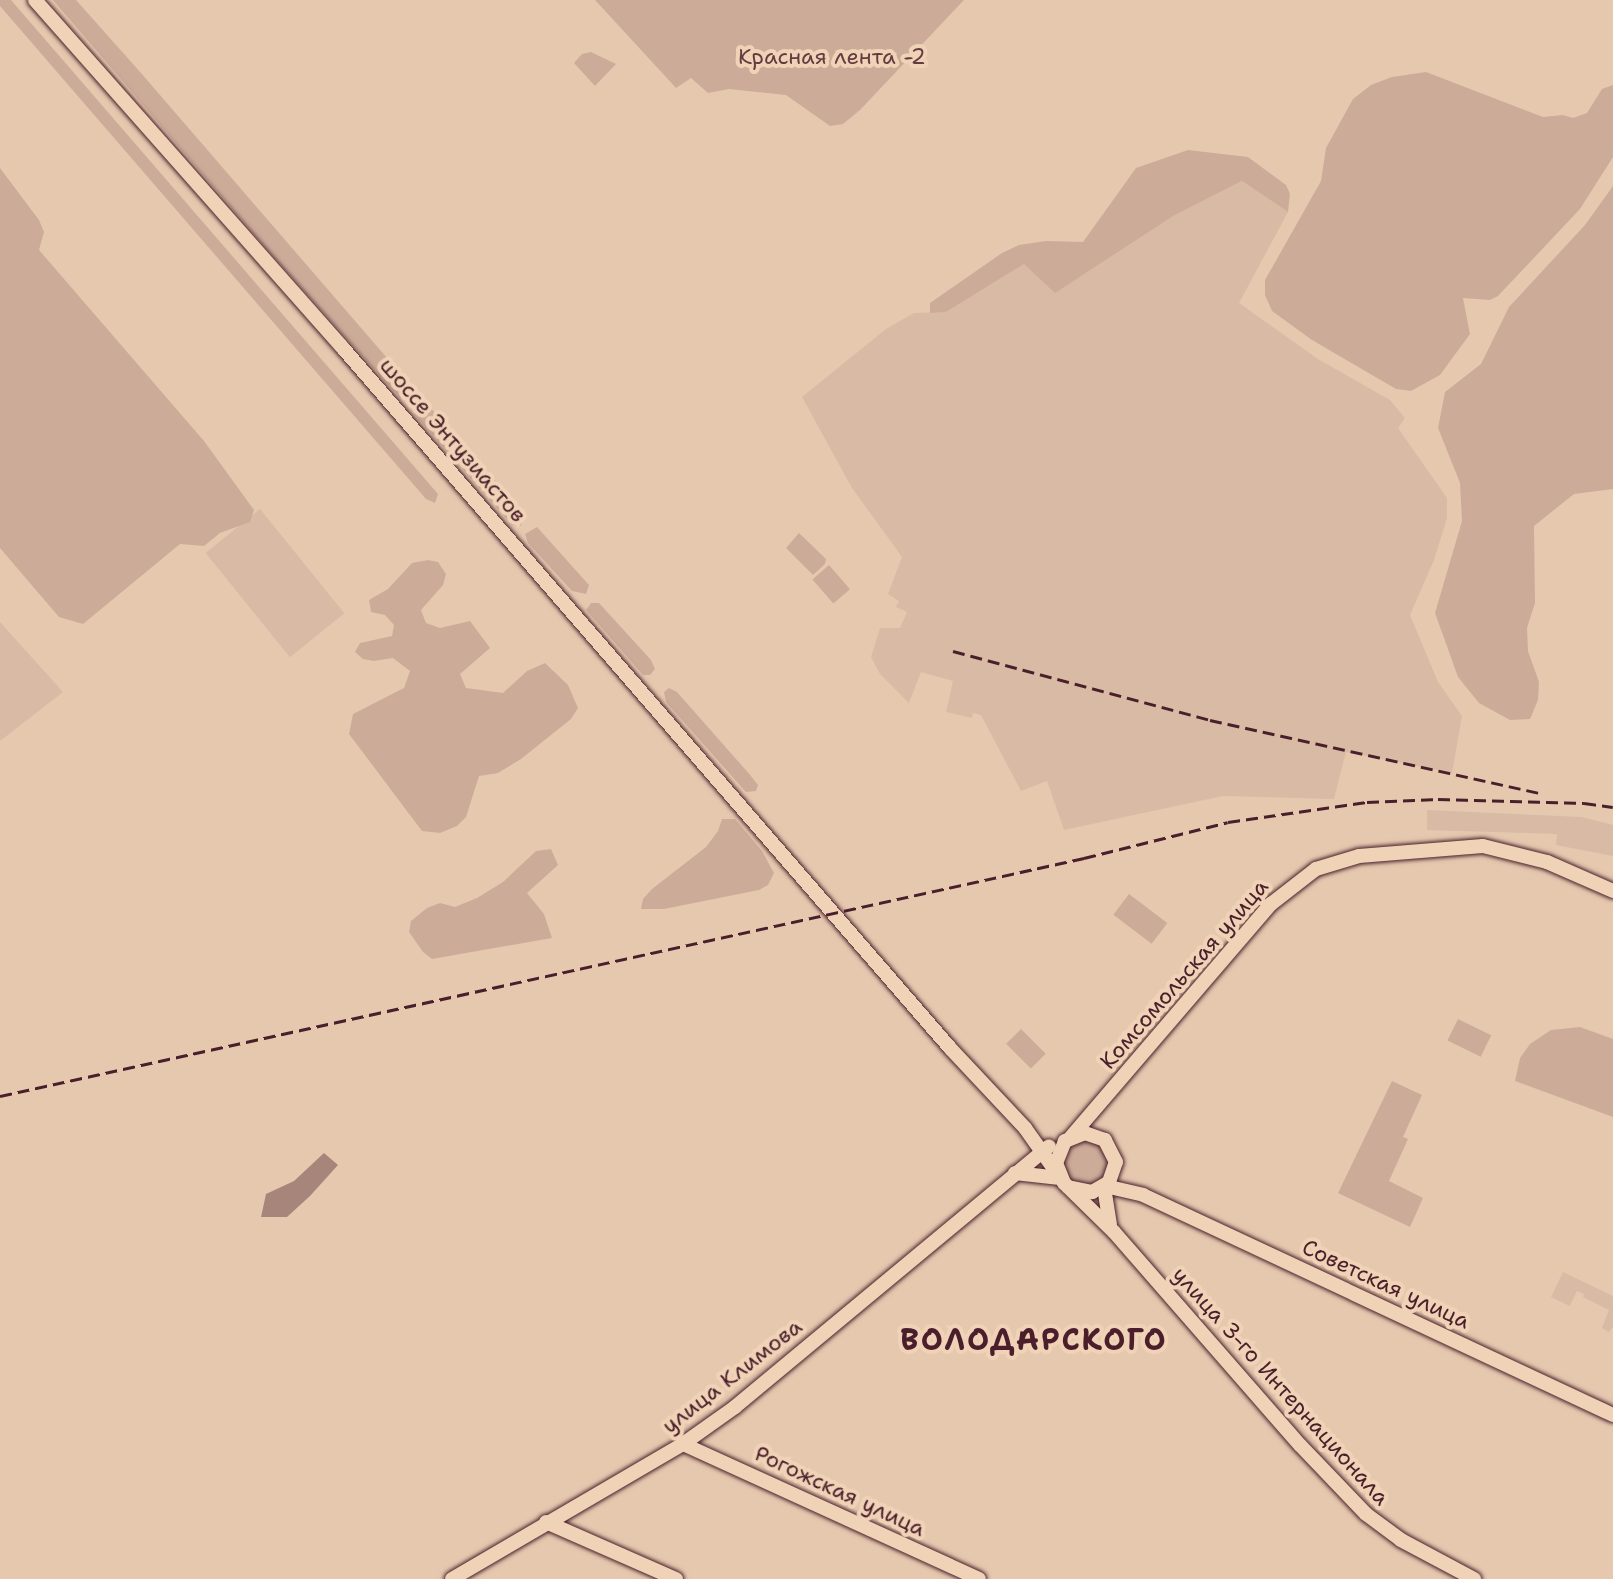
<!DOCTYPE html>
<html>
<head>
<meta charset="utf-8">
<style>
	body { margin:0 }
	#map { position:relative; width:1613px; height:1579px; overflow:hidden; background:#e6c8af; font-family:"Shantell Sans",sans-serif }
	div>[style] { position:absolute }
	[style*='--x'] { left:calc(var(--x)*1px); top:calc(var(--y)*1px); width:calc(var(--w)*1px); rotate:calc(var(--a)*1deg) }
	.built>* { inset:0; background:#d9baa4; transform-origin:0 0 }
	.green>* { inset:0; background:#ccac99; transform-origin:0 0 }
	.round { border-radius:50% }
	.water>* { inset:0; background:#a8857a }
	.roads { filter:drop-shadow(0 0 2px #4a1f2b) drop-shadow(0 0 2px #4a1f2b) }
	.secondary>* { height:14px; margin:-7px; padding:0 7px; transform-origin:7px; border-radius:7px; background:#f0d3b7 }
	.rail>* { height:3px; margin-top:-1.5px; transform-origin:0; background:repeating-linear-gradient(90deg,#4a1f2b 0 12px,transparent 0 18px) }
	span { translate:-50% -50%; white-space:nowrap; text-align:center; line-height:1.15; -webkit-text-stroke:8px #f0d3b7; paint-order:stroke }
	.park-label { font-size:22px; color:#643b41 }
	.street-label { font-size:22px; color:#4a1f2b }
	.district-label { font-size:30px; color:#4a1f2b; font-weight:700; letter-spacing:2px }
</style>
</head>
<body>
<div id="map">
	<div class="built">
		<i style="clip-path:polygon(1242px 181px,1288px 212px,1239px 303px,1318px 359px,1390px 400px,1405px 418px,1398px 428px,1447px 498px,1447px 518px,1434px 560px,1410px 615px,1438px 682px,1462px 716px,1452px 773px,1346px 752px,1334px 799px,1223px 796px,1064px 830px,1047px 781px,1021px 791px,981px 715px,973px 713px,972px 718px,946px 712px,953px 681px,921px 672px,909px 703px,880px 674px,871px 657px,880px 628px,900px 628px,907px 612px,896px 607px,899px 601px,888px 594px,902px 557px,852px 488px,802px 397px,886px 329px,914px 313px,946px 312px,1024px 264px,1173px 216px)"></i>
		<i style="left:260px;top:509px;width:134px;height:70px;rotate:51deg"></i>
		<i style="clip-path:polygon(0 622px,63px 692px,0 741px)"></i>
		<i style="clip-path:polygon(1427px 810px,1582px 817px,1613px 825px,1613px 856px,1556px 845px,1557px 834px,1427px 830px)"></i>
		<i style="clip-path:polygon(1563px 1272px,1613px 1296px,1613px 1327px,1609px 1332px,1602px 1328px,1609px 1310px,1583px 1297px,1584px 1294px,1577px 1291px,1570px 1306px,1551px 1297px)"></i>
	</div>
	<div class="green">
		<i style="clip-path:polygon(0 0,11px 0,438px 494px,435px 503px,426px 499px,0 6px)"></i>
		<i style="clip-path:polygon(53px 0,76px 0,141px 73px,400px 373px,409px 387px,406px 399px,400px 398px,267px 249px)"></i>
		<i style="clip-path:polygon(595px 0,964px 0,860px 110px,843px 124px,830px 126px,786px 95px,729px 89px,708px 93px,691px 78px,676px 88px)"></i>
		<i style="clip-path:polygon(591px 52px,616px 64px,595px 86px,574px 63px,582px 54px)"></i>
		<i style="clip-path:polygon(1426px 72px,1543px 117px,1563px 115px,1573px 118px,1587px 113px,1602px 89px,1613px 85px,1613px 157px,1580px 209px,1498px 296px,1490px 300px,1463px 298px,1470px 334px,1440px 375px,1411px 391px,1396px 389px,1312px 340px,1272px 311px,1265px 295px,1265px 280px,1321px 181px,1326px 148px,1353px 99px,1371px 85px,1392px 77px)"></i>
		<i style="clip-path:polygon(1188px 150px,1248px 157px,1286px 185px,1290px 194px,1288px 212px,1242px 181px,1173px 216px,1055px 293px,1024px 264px,946px 312px,930px 313px,930px 303px,1002px 253px,1019px 245px,1046px 241px,1083px 242px,1136px 168px)"></i>
		<i style="clip-path:polygon(0 168px,39px 220px,44px 232px,39px 250px,204px 441px,254px 510px,250px 522px,220px 533px,204px 546px,180px 544px,83px 624px,59px 617px,0 548px)"></i>
		<i style="clip-path:polygon(1613px 186px,1613px 489px,1574px 494px,1534px 526px,1535px 603px,1527px 628px,1528px 651px,1539px 682px,1538px 700px,1530px 719px,1510px 720px,1479px 703px,1458px 677px,1435px 613px,1462px 521px,1460px 483px,1438px 428px,1445px 392px,1481px 364px,1509px 307px,1585px 225px)"></i>
		<i style="clip-path:polygon(420px 403px,428px 405px,524px 513px,521px 526px,512px 525px,414px 414px)"></i>
		<i style="clip-path:polygon(537px 527px,589px 585px,586px 594px,572px 591px,528px 543px,525px 534px)"></i>
		<i style="clip-path:polygon(799px 533px,826px 559px,825px 564px,813px 575px,786px 548px)"></i>
		<i style="clip-path:polygon(428px 560px,438px 562px,446px 574px,443px 585px,421px 610px,426px 623px,440px 628px,470px 621px,490px 648px,460px 674px,466px 688px,503px 693px,527px 671px,545px 663px,568px 685px,578px 708px,571px 719px,521px 759px,498px 773px,479px 776px,466px 817px,457px 826px,440px 833px,422px 831px,349px 734px,353px 714px,404px 688px,410px 671px,393px 658px,374px 661px,363px 659px,355px 652px,360px 643px,392px 636px,394px 625px,385px 615px,371px 612px,369px 600px,388px 589px,412px 563px)"></i>
		<i style="left:829px;top:565px;width:32px;height:22px;rotate:49deg"></i>
		<i style="clip-path:polygon(591px 603px,599px 603px,651px 660px,655px 669px,650px 675px,643px 675px,586px 610px)"></i>
		<i style="clip-path:polygon(669px 688px,677px 692px,751px 776px,758px 785px,756px 791px,746px 792px,666px 702px,664px 692px)"></i>
		<i style="clip-path:polygon(722px 819px,735px 819px,762px 851px,774px 873px,768px 885px,759px 890px,664px 909px,641px 909px,643px 899px,652px 889px,706px 847px,718px 831px)"></i>
		<i style="clip-path:polygon(551px 849px,558px 865px,527px 893px,544px 914px,552px 938px,432px 959px,423px 952px,409px 932px,411px 921px,427px 908px,440px 903px,455px 907px,477px 898px,503px 882px,536px 851px)"></i>
		<i style="left:1129px;top:894px;width:48px;height:26px;rotate:37deg"></i>
		<i style="left:1458px;top:1019px;width:37px;height:24px;rotate:26deg"></i>
		<i style="clip-path:polygon(1580px 1027px,1613px 1039px,1613px 1117px,1515px 1081px,1520px 1058px,1530px 1044px,1551px 1030px)"></i>
		<i style="left:1021px;top:1029px;width:35px;height:21px;rotate:45deg"></i>
		<i style="clip-path:polygon(1392px 1081px,1422px 1095px,1403px 1137px,1408px 1139px,1389px 1181px,1423px 1198px,1410px 1227px,1338px 1193px)"></i>
		<i class="round" style="left:1063px;top:1141px;width:44px;height:44px"></i>
	</div>
	<div class="water">
		<i style="clip-path:polygon(324px 1153px,338px 1165px,310px 1196px,287px 1217px,261px 1217px,266px 1194px,294px 1181px)"></i>
	</div>
	<div class="roads">
		<div class="secondary">
			<i style="--x:35;--y:0;--w:463;--a:48.5"></i>
			<i style="--x:342;--y:347;--w:928;--a:49.06"></i>
			<i style="--x:950;--y:1048;--w:110;--a:46.8"></i>
			<i style="--x:1025;--y:1128;--w:55;--a:54.6"></i>
			<i style="--x:1071;--y:1137;--w:307;--a:-49.4"></i>
			<i style="--x:1271;--y:904;--w:57;--a:-37.9"></i>
			<i style="--x:1316;--y:869;--w:45;--a:-16.8"></i>
			<i style="--x:1359;--y:856;--w:124;--a:-4.6"></i>
			<i style="--x:1483;--y:846;--w:66;--a:14"></i>
			<i style="--x:1547;--y:862;--w:72;--a:23.7"></i>
			<i style="--x:1015;--y:1173;--w:45;--a:6.3"></i>
			<i style="--x:1105;--y:1186;--w:39;--a:13"></i>
			<i style="--x:1143;--y:1195;--w:519;--a:25.08"></i>
			<i style="--x:1068;--y:1187;--w:25;--a:12"></i>
			<i style="--x:1092;--y:1192;--w:20;--a:-30"></i>
			<i style="--x:1109;--y:1182;--w:21;--a:-71"></i>
			<i style="--x:1116;--y:1162;--w:25;--a:-117"></i>
			<i style="--x:1105;--y:1140;--w:21;--a:-161"></i>
			<i style="--x:1085;--y:1133;--w:22;--a:158"></i>
			<i style="--x:1065;--y:1141;--w:24;--a:112"></i>
			<i style="--x:1056;--y:1163;--w:22;--a:68"></i>
			<i style="--x:1064;--y:1183;--w:70;--a:44.4"></i>
			<i style="--x:1114;--y:1232;--w:283;--a:48.9"></i>
			<i style="--x:1300;--y:1445;--w:95;--a:46.3"></i>
			<i style="--x:1366;--y:1514;--w:44;--a:36.6"></i>
			<i style="--x:1401;--y:1540;--w:83;--a:28.1"></i>
			<i style="--x:1104;--y:1187;--w:38;--a:81"></i>
			<i style="--x:683;--y:1444;--w:325;--a:24.5"></i>
			<i style="--x:546;--y:1522;--w:142;--a:23.7"></i>
			<i style="--x:452;--y:1579;--w:268;--a:-30.3"></i>
			<i style="--x:683;--y:1444;--w:64;--a:-35.4"></i>
			<i style="--x:735;--y:1407;--w:408;--a:-39.7"></i>
		</div>
	</div>
	<div class="rail">
		<i style="--x:953;--y:651;--w:266;--a:15"></i>
		<i style="--x:1210;--y:720;--w:338;--a:12.5"></i>
		<i style="--x:0;--y:1096;--w:1110;--a:-12.38"></i>
		<i style="--x:1084;--y:858;--w:148;--a:-14"></i>
		<i style="--x:1228;--y:822;--w:140;--a:-8.2"></i>
		<i style="--x:1367;--y:802;--w:71;--a:-2.4"></i>
		<i style="--x:1438;--y:799;--w:146;--a:1.6"></i>
		<i style="--x:1584;--y:803;--w:29;--a:8"></i>
	</div>
	<div class="park-label">
		<span style="left:832px;top:57px">Красная лента -2</span>
	</div>
	<div class="street-label">
		<span style="left:453px;top:440px;rotate:49deg">шоссе Энтузиастов</span>
		<span style="left:1184px;top:974px;rotate:-49deg">Комсомольская улица</span>
		<span style="left:1386px;top:1284px;rotate:25deg">Советская улица</span>
		<span style="left:732px;top:1376px;rotate:-38deg">улица Климова</span>
		<span style="left:1281px;top:1386px;rotate:48deg">улица 3-го Интернационала</span>
		<span style="left:840px;top:1491px;rotate:25deg">Рогожская улица</span>
	</div>
	<div class="district-label">
		<span style="left:1034px;top:1340px">ВОЛОДАРСКОГО</span>
	</div>
</div>
</body>
</html>
